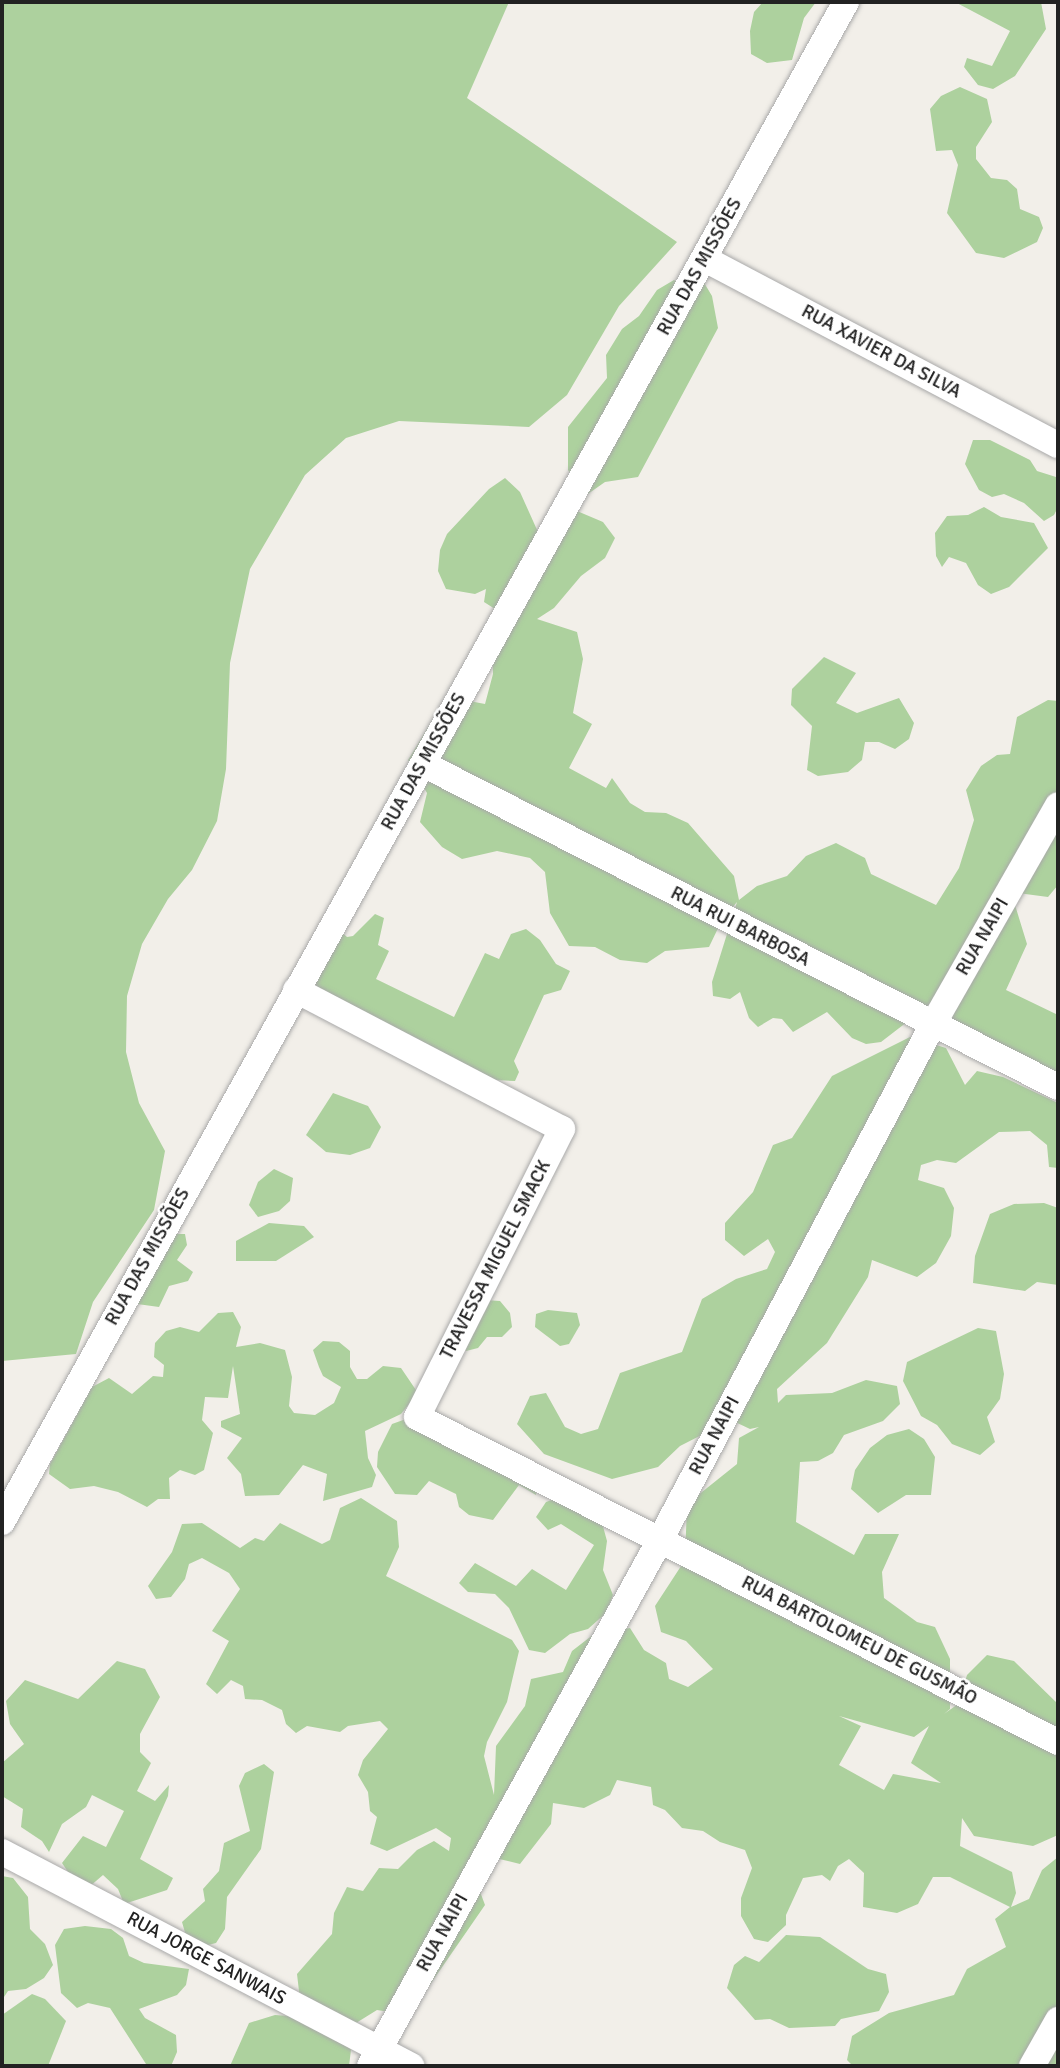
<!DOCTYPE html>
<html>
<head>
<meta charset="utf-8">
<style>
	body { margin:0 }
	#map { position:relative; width:1060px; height:2068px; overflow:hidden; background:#f2efe9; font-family:Signika,sans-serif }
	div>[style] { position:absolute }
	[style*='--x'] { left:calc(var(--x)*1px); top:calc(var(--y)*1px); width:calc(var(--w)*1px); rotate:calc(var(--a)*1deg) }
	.forest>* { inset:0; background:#add19e }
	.roads { filter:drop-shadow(0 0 2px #a9a9a9) drop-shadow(0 0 2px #a9a9a9) }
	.minor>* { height:26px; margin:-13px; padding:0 13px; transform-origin:13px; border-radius:13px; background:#fff }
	span { translate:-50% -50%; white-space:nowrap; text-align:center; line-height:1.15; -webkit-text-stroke:5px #fff; paint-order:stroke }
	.street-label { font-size:19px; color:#222 }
	.frame { position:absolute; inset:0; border:4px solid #222; pointer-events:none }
</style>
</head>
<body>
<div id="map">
	<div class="forest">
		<i style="clip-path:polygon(2px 2px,509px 2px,467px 98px,677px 242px,619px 306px,567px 395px,529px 427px,399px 421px,346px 438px,305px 475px,250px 569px,230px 663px,226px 769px,217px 821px,192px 870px,168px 899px,142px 944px,127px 996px,126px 1052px,139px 1103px,165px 1151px,154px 1210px,93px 1302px,76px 1354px,2px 1361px)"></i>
		<i style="clip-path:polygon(763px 2px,816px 2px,804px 18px,792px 60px,767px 63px,751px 54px,750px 31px,754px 12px)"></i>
		<i style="clip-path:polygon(955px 2px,1041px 2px,1046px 29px,1015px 76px,993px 89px,978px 85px,964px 67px,967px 58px,992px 66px,1010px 31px)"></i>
		<i style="clip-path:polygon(960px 87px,987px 99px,992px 122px,976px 147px,976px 159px,991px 178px,1007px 180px,1017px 189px,1020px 209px,1039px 217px,1043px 228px,1037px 242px,1004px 258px,976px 253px,947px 213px,958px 165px,952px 150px,936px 151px,930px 109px,941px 96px)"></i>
		<i style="clip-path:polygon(674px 280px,691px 290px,703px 281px,712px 296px,718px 328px,638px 477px,605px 482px,585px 496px,568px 470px,568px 427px,607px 378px,606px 355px,622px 329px,639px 316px,657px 290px)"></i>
		<i style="clip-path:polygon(973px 440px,990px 440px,1030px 460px,1037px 471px,1056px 477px,1058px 507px,1054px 515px,1044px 521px,1024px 503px,1004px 494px,992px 497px,979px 490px,965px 464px)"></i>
		<i style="clip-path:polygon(505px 478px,520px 492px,538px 532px,577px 511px,603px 522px,615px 538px,605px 558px,581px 576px,554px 608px,537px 619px,577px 632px,583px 659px,573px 713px,592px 724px,569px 768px,606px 788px,612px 778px,630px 803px,645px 812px,666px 813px,688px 823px,734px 876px,739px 900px,757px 886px,787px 876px,806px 856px,836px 843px,865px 858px,871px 874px,936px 905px,959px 868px,974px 820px,966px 790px,981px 766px,997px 755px,1010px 754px,1017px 717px,1048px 700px,1058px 701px,1058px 885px,1048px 897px,1011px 892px,1027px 944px,1006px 990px,1058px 1015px,1058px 1083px,907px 1022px,881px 1042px,866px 1044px,852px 1038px,827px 1012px,793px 1032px,782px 1019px,773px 1018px,758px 1027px,749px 1018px,740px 992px,730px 999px,713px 996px,712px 982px,737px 902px,722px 920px,709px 947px,665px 951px,647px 963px,620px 960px,595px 947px,569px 946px,550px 913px,545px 872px,530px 858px,497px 851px,462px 859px,442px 847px,420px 822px,427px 793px,408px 760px,441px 706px,459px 699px,485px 704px,493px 674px,492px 642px,506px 616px,484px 602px,486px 589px,475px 594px,446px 589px,438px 571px,440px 550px,447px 534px,489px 489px)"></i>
		<i style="clip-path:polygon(984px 507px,1001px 517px,1034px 523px,1048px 548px,1009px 587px,991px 594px,978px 585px,966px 563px,949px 557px,942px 567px,936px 556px,935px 533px,947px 516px,968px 515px)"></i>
		<i style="clip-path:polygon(824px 657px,856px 673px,836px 703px,857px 713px,899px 698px,914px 723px,909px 739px,895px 749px,879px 742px,865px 742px,862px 760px,848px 772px,818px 776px,807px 770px,812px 726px,791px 705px,792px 689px)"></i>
		<i style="clip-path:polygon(375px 914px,384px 918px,378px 945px,389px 951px,376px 979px,454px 1017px,485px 953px,499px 959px,511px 934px,526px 929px,540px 940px,556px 964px,570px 971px,561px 990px,544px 995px,514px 1061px,519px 1072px,515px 1081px,495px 1080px,279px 999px,305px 958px,338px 929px,347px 937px,353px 936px)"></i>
		<i style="clip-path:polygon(evenodd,910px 1037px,946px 1048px,965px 1085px,977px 1071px,1003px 1077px,1058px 1103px,1058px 1168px,1049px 1167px,1047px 1145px,1030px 1131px,999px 1132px,956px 1163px,937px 1160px,921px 1165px,918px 1180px,944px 1188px,954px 1208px,951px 1236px,936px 1263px,917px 1277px,872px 1260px,868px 1277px,827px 1343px,777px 1389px,778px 1403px,786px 1395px,832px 1393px,866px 1380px,897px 1386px,900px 1404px,883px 1421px,844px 1435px,833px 1453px,818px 1461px,800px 1462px,796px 1522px,854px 1555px,865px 1534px,899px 1534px,882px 1572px,884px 1598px,917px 1622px,935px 1627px,950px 1659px,950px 1709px,944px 1714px,958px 1704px,967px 1675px,987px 1655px,1014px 1661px,1058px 1704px,1058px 1835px,1033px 1846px,974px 1836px,962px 1818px,960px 1846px,1012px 1872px,1016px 1893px,1011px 1907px,1029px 1899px,1042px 1870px,1058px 1857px,1058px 2066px,853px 2066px,847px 2060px,852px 2036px,889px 2013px,954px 1995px,967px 1969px,1006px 1947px,995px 1919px,1010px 1907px,950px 1877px,933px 1877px,918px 1904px,897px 1913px,863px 1907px,864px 1873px,849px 1859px,838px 1866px,830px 1881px,822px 1875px,803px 1878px,786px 1915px,786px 1925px,768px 1942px,754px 1939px,741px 1916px,741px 1898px,752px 1868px,745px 1850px,720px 1842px,703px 1831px,682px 1828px,665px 1810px,653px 1805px,651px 1787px,617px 1780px,610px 1795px,584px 1808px,553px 1803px,551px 1824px,520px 1864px,495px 1858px,470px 1865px,485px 1905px,409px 2015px,377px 2010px,348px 2028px,334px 2025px,351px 2050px,349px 2066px,230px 2066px,249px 2023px,275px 2015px,302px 2017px,297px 1974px,332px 1934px,334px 1913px,347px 1887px,363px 1891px,379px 1868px,398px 1869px,417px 1850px,434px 1841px,449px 1851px,451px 1838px,436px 1828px,387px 1851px,370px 1844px,377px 1817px,370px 1811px,368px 1792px,358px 1775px,363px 1760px,388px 1729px,380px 1721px,348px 1726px,340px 1732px,307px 1726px,296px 1733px,286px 1724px,282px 1710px,262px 1700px,245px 1699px,243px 1686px,231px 1680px,217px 1694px,206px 1684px,229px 1641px,212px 1631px,240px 1589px,229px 1573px,202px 1558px,189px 1564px,185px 1579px,171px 1597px,156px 1599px,148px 1586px,172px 1552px,182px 1524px,202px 1523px,240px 1548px,255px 1538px,264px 1541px,280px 1523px,322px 1544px,330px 1540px,340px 1508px,361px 1498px,397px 1521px,399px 1547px,386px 1576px,512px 1640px,519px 1651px,507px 1702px,487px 1742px,484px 1756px,494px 1795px,496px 1746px,525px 1706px,531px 1679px,563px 1672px,572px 1651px,594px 1634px,630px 1628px,644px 1650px,666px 1663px,669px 1679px,688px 1687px,713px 1669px,686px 1641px,661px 1632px,655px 1606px,685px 1560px,687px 1504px,737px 1464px,739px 1438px,759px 1427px,750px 1429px,731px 1420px,680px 1446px,658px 1467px,612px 1479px,544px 1454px,517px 1424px,530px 1396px,546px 1393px,565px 1427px,581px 1434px,598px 1429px,620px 1373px,682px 1352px,702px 1299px,736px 1279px,767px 1269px,775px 1252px,768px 1239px,744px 1256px,725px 1240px,725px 1223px,753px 1192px,773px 1145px,792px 1138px,832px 1076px,910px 1037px,839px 1716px,914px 1737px,929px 1726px,911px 1763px,941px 1783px,893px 1774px,884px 1790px,839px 1765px,861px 1726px,839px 1716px)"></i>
		<i style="clip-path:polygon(333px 1093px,368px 1106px,381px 1127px,370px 1148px,350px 1155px,326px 1152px,306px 1135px)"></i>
		<i style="clip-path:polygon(274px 1169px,293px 1178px,290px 1201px,279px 1211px,258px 1217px,249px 1205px,258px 1182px)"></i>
		<i style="clip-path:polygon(1044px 1203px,1058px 1208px,1058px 1285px,1037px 1282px,1025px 1291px,973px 1283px,975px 1256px,990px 1214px,1014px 1204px)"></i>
		<i style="clip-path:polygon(269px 1223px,304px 1226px,314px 1237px,276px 1261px,236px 1261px,236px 1241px)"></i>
		<i style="clip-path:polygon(169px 1234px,185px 1234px,187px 1245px,177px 1260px,193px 1272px,188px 1281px,169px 1286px,159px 1307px,130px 1303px)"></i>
		<i style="clip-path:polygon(485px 1300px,500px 1301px,510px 1313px,512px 1327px,502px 1337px,487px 1337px,478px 1348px,466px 1351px,453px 1335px)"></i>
		<i style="clip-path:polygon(548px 1310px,577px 1313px,580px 1325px,569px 1344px,560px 1346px,535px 1327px,536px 1314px)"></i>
		<i style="clip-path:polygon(233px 1312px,241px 1327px,236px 1347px,260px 1343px,285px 1350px,292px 1377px,289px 1406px,294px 1413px,315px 1415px,334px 1403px,341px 1387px,323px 1376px,319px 1367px,313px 1350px,323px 1341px,339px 1342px,350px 1351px,350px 1367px,357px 1379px,367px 1379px,383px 1366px,401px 1368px,418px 1393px,401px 1414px,365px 1431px,368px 1458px,376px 1475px,372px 1487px,323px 1501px,327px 1474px,303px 1465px,279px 1495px,245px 1496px,241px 1474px,227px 1458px,242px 1438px,221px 1427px,221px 1421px,240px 1414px,233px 1366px,228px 1398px,205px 1397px,202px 1420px,213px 1433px,204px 1470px,195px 1475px,180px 1470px,169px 1478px,170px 1499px,158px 1499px,147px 1507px,118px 1492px,94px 1486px,70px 1489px,49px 1474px,50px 1464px,92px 1387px,109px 1378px,132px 1394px,153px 1376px,163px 1377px,164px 1365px,154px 1357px,155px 1343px,166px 1331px,180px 1327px,199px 1332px,218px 1313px)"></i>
		<i style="clip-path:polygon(978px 1328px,996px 1331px,1004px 1374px,1000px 1399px,987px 1417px,995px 1442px,980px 1455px,952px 1444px,937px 1425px,921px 1416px,903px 1381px,907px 1362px)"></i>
		<i style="clip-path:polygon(406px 1419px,537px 1485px,536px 1495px,519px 1485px,493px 1520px,469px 1515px,459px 1507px,456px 1494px,429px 1481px,417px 1495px,395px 1494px,377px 1467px,378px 1452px,392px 1424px)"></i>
		<i style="clip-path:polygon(909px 1429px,924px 1439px,935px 1457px,931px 1495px,906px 1495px,878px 1513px,851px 1489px,855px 1470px,870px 1448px,887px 1435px)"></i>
		<i style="clip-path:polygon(560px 1497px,601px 1519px,607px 1541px,603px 1570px,613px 1595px,606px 1613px,588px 1629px,570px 1634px,545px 1653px,529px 1650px,509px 1608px,495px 1594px,468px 1592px,459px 1583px,475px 1563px,516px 1586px,532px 1569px,566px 1590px,594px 1545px,561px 1524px,548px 1530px,536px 1517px,546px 1502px)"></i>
		<i style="clip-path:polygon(117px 1661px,145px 1669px,160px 1697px,140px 1734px,140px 1752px,151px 1763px,137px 1791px,155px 1801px,169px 1785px,168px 1796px,140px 1859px,173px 1878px,167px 1890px,124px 1904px,118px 1889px,103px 1875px,89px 1887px,70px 1875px,62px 1863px,83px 1836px,106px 1847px,124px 1811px,92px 1795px,86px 1807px,62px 1824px,49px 1852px,42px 1841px,21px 1827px,23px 1809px,2px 1796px,2px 1763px,24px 1744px,10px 1724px,6px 1701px,25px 1680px,78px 1699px)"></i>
		<i style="clip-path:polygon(264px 1764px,274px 1772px,261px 1849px,227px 1897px,225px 1929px,216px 1943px,200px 1947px,186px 1936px,182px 1922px,205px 1901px,203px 1889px,219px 1871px,224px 1843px,250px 1831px,239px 1786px,245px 1773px)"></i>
		<i style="clip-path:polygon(2px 1876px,13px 1878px,28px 1897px,30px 1929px,45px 1944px,53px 1965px,44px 1978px,26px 1989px,8px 1991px,2px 2000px)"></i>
		<i style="clip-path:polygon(85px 1926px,111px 1929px,123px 1938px,129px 1956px,144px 1963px,189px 1969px,186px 1985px,177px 1995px,139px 2009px,145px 2018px,176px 2035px,177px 2052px,171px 2066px,146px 2064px,110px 2008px,88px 2003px,77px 2008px,61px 1993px,55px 1945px,64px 1929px)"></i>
		<i style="clip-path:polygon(786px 1935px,820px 1937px,868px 1969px,886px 1974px,889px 1992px,879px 2011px,841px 2019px,835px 2026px,789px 2028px,770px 2019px,755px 2020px,727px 1988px,734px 1965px,745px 1956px,759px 1962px)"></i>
		<i style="clip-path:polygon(32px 1994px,45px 1999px,66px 2021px,48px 2066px,2px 2066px,2px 2015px)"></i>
	</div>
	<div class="roads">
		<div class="minor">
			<i style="--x:705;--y:259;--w:399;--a:27.8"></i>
			<i style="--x:423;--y:764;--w:712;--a:26.96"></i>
			<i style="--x:296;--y:990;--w:300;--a:27.6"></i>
			<i style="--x:562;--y:1129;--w:322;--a:116.7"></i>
			<i style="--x:417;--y:1417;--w:719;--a:26.89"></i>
			<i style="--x:2;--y:1522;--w:1739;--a:-60.96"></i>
			<i style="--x:2;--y:1852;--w:462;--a:27.6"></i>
			<i style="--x:370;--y:2066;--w:601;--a:-61.13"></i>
			<i style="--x:660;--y:1540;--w:582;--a:-62.11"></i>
			<i style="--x:932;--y:1026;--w:254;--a:-60.3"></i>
			<i style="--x:1032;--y:2066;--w:53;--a:-60.5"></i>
		</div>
	</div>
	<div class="street-label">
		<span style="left:700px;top:267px;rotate:-61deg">RUA DAS MISSÕES</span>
		<span style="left:881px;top:352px;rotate:28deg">RUA XAVIER DA SILVA</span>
		<span style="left:424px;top:762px;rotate:-61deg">RUA DAS MISSÕES</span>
		<span style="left:740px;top:927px;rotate:27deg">RUA RUI BARBOSA</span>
		<span style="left:983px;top:937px;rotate:-60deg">RUA NAIPI</span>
		<span style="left:148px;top:1257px;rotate:-61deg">RUA DAS MISSÕES</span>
		<span style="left:496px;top:1260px;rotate:-63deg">TRAVESSA MIGUEL SMACK</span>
		<span style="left:715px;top:1436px;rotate:-62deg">RUA NAIPI</span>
		<span style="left:859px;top:1641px;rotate:27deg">RUA BARTOLOMEU DE GUSMÃO</span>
		<span style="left:443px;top:1933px;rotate:-61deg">RUA NAIPI</span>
		<span style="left:206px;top:1959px;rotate:28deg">RUA JORGE SANWAIS</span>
	</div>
	<div class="frame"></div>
</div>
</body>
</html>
